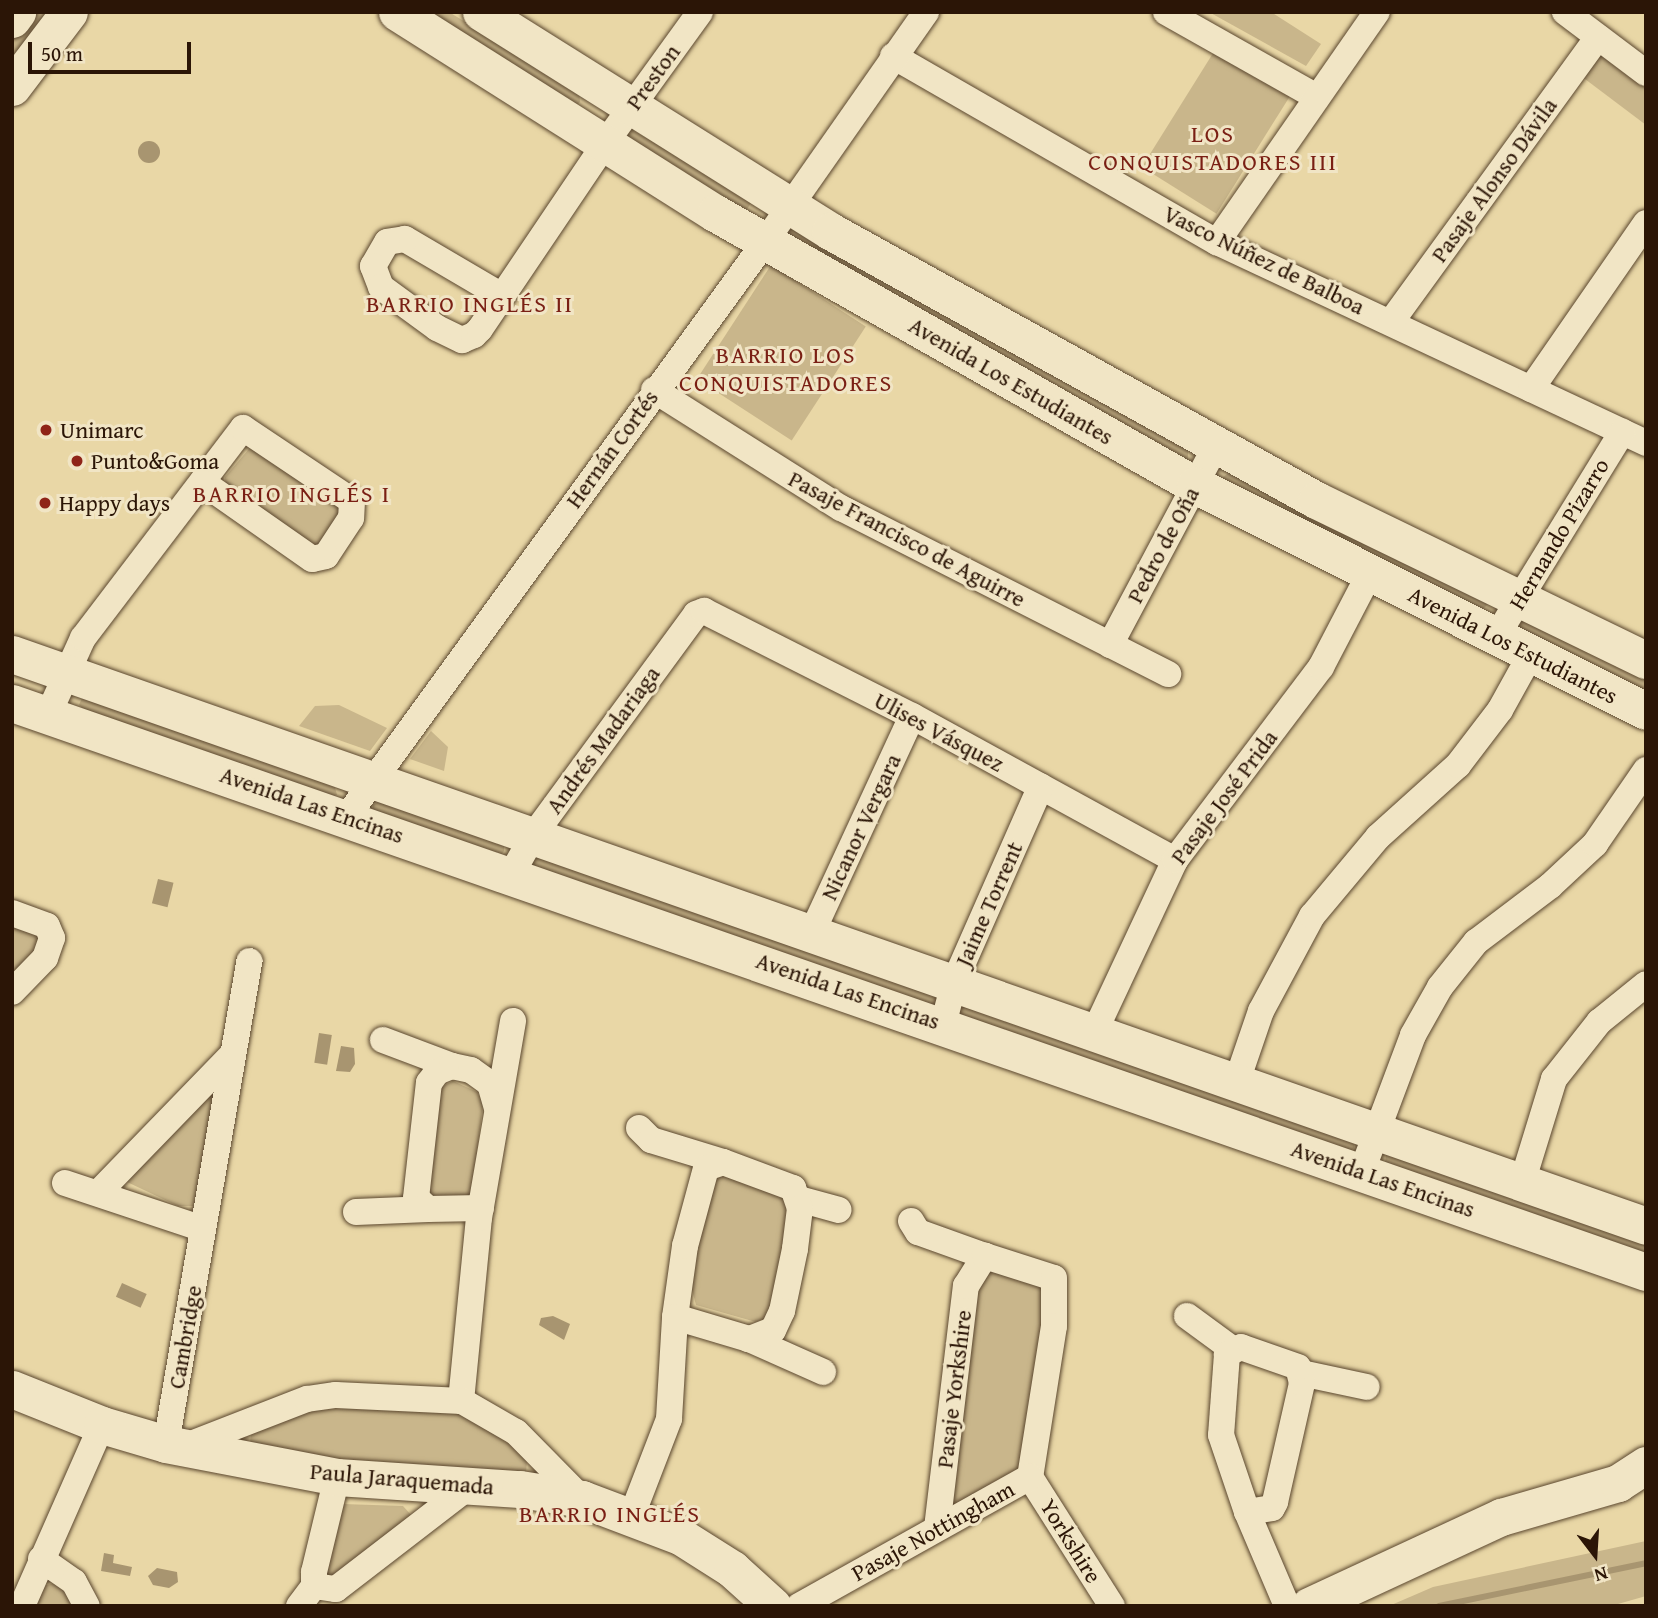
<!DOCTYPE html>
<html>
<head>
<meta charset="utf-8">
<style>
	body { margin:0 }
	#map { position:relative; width:1658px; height:1618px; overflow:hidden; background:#e9d7a6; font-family:"Gentium Book Plus",serif }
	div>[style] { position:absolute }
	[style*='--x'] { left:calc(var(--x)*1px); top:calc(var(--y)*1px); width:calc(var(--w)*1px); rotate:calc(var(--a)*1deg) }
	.green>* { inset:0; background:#c9b68b; transform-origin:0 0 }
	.water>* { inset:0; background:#a89570; transform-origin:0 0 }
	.round { border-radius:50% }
	.stream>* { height:6px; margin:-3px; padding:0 3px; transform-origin:3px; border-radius:3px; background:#a89570 }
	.roads { filter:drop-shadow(0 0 2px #5a462e) drop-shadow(0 0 2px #5a462e) }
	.street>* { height:26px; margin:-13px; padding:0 13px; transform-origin:13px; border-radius:13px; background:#f1e5c5 }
	.secondary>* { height:37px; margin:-18.5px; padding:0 18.5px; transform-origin:18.5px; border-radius:18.5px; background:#f1e5c5 }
	.dots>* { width:19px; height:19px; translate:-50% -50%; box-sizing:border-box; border:4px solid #f1e5c5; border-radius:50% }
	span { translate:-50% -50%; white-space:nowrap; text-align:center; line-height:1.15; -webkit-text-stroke:6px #f1e5c5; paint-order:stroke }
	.street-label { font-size:23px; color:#2b1506 }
	.poi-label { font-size:23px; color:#2b1506 }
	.left { translate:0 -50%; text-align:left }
	.neighbourhood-label { font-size:24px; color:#7a1f14; letter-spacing:2px }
	.frame { position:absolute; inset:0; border:14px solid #2b1506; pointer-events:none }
	.north { position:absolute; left:1560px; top:1520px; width:70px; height:70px; -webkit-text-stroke:5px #f1e5c5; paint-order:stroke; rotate:163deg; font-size:19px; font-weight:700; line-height:28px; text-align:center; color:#2b1506 }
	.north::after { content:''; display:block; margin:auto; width:24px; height:32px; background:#2b1506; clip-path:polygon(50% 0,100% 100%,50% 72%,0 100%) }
	.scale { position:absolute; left:28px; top:42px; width:163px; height:32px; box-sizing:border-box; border:4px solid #2b1506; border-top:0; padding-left:9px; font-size:21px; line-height:24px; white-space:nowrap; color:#2b1506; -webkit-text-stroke:5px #f1e5c5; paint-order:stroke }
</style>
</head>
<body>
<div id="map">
	<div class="green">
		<i style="clip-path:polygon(27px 12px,49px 12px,12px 63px,12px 34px)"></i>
		<i style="clip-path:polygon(415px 12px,449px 12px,579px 92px,580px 102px,577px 105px)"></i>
		<i style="clip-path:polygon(1209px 12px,1271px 12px,1321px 44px,1306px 66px)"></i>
		<i style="clip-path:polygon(1598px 45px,1646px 81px,1646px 125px,1577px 73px)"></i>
		<i style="left:1215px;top:50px;width:88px;height:138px;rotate:32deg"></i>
		<i style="clip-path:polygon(632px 130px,754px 198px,744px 214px,624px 136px)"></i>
		<i style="clip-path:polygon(790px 226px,1188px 449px,1188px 463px,799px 251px,784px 228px)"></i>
		<i style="left:771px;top:265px;width:113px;height:136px;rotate:33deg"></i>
		<i style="clip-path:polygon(254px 443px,344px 506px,322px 550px,226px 490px,225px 477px)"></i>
		<i style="clip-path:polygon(1232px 470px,1486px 595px,1488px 604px,1481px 611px,1221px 479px)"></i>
		<i style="clip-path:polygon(1518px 615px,1646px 676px,1646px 694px,1517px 630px)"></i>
		<i style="clip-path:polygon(84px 693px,334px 784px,337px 795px,327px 798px,85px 710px,79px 705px)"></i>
		<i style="clip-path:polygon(339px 705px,387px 728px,370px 751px,299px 726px,315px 706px)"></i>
		<i style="clip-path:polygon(431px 731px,448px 747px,444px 771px,410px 759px)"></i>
		<i style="clip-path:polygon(382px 800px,504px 846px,504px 851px,501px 855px,373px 812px,373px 805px)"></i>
		<i style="clip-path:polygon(534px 851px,937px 997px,938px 1003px,933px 1007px,530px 867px)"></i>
		<i style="clip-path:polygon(12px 921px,37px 930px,43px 942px,12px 975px)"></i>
		<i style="clip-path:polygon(961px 1004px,1354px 1140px,1354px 1148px,1348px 1153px,961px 1017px,957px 1010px)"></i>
		<i style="clip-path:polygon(453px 1081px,477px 1092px,483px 1103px,472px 1196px,433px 1197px,425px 1186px,439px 1088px)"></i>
		<i style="clip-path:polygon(209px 1094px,216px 1098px,196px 1206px,178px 1206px,127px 1182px)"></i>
		<i style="clip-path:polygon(1386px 1154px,1646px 1237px,1646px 1258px,1385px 1165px)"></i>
		<i style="clip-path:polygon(729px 1171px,792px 1199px,775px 1302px,768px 1317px,756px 1322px,696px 1305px,690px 1282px,711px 1175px)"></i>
		<i style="clip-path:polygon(994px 1268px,1038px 1279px,1046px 1295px,1019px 1472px,957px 1503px,951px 1501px,979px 1282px)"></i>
		<i style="clip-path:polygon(324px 1406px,457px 1411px,517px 1448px,527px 1460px,526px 1473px,336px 1467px,250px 1444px,251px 1433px)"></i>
		<i style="clip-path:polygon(343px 1504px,403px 1506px,412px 1516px,335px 1578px,326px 1575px)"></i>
		<i style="clip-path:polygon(1646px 1541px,1646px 1596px,1611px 1606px,1389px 1606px,1433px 1587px)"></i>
		<i style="clip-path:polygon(60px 1582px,78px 1606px,30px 1606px,42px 1586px)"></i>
	</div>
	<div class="water">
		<i class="round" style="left:138px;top:141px;width:22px;height:22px"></i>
		<i style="left:158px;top:879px;width:16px;height:25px;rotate:14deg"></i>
		<i style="left:319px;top:1033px;width:13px;height:30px;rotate:9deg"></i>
		<i style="clip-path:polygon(341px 1046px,354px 1048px,355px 1064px,350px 1072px,336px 1071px)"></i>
		<i style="left:122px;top:1283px;width:27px;height:15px;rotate:24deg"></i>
		<i style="clip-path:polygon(553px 1316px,570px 1324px,564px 1340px,539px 1325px,541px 1318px)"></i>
		<i style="clip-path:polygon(104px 1553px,114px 1555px,113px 1563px,132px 1567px,130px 1576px,101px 1571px)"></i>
		<i style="clip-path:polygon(157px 1568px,177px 1572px,178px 1582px,169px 1588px,153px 1585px,148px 1576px)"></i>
	</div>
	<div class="stream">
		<i style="--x:1439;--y:1606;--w:211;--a:-11.7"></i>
	</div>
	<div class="roads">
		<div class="street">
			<i style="--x:1166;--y:12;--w:173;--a:29.4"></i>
			<i style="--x:1565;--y:12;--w:101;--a:37"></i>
			<i style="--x:893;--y:56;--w:374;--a:29.9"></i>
			<i style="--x:1217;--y:242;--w:474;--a:25.1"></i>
			<i style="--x:1217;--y:242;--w:280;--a:-55.2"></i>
			<i style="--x:502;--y:296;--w:113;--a:-149.6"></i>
			<i style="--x:405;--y:239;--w:18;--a:171"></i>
			<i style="--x:387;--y:242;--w:28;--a:120"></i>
			<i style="--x:373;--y:266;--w:22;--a:69"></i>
			<i style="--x:381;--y:287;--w:69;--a:36.2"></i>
			<i style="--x:437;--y:328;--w:28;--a:26"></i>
			<i style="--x:462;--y:340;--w:13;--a:-23"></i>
			<i style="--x:474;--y:335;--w:8;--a:-45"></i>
			<i style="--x:480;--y:329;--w:225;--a:-56"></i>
			<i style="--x:606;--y:142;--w:160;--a:-54.1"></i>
			<i style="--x:1391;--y:322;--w:352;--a:-54"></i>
			<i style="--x:1531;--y:389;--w:202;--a:-55.3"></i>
			<i style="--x:654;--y:390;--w:221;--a:32.3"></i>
			<i style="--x:841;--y:508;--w:367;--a:26.9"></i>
			<i style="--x:1496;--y:637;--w:241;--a:-58.4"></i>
			<i style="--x:1110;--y:645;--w:225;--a:-62"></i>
			<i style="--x:48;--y:715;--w:85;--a:-65.6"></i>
			<i style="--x:83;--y:638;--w:264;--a:-52.7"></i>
			<i style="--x:243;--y:428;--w:131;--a:33.8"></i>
			<i style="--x:352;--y:501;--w:17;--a:93"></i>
			<i style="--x:351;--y:518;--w:45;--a:123.3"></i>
			<i style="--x:326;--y:556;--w:14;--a:168"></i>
			<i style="--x:312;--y:559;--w:134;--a:-145"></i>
			<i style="--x:346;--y:818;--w:712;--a:-53.97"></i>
			<i style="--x:765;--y:242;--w:281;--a:-55"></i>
			<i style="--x:512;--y:873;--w:43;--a:-60.4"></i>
			<i style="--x:533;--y:836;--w:275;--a:-53.7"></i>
			<i style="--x:696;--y:614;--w:9;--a:-21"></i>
			<i style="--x:704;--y:611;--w:233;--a:26.8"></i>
			<i style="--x:912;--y:716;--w:300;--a:28.7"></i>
			<i style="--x:12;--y:913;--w:37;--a:20"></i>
			<i style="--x:47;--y:926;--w:13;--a:67"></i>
			<i style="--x:52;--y:938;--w:21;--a:109"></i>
			<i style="--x:45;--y:958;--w:47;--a:134.1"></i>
			<i style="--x:810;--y:937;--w:243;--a:-65.2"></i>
			<i style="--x:943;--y:1025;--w:43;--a:-75.3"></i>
			<i style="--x:954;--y:983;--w:215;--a:-66.2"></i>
			<i style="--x:1095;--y:1031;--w:189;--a:-64.9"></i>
			<i style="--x:1175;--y:860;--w:242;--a:-52.9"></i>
			<i style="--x:1321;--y:667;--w:106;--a:-62.5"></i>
			<i style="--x:383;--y:1040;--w:74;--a:20.6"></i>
			<i style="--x:1237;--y:1081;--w:74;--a:-71.1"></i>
			<i style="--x:1261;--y:1011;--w:108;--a:-61.8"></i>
			<i style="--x:1312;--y:916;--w:103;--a:-50.1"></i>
			<i style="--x:1378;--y:837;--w:108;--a:-42"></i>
			<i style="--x:1458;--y:765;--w:69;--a:-52.6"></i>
			<i style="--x:1500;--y:710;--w:64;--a:-61"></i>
			<i style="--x:639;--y:1128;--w:17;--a:45"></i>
			<i style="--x:651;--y:1140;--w:75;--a:17"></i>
			<i style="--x:1362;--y:1171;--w:145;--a:-69.4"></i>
			<i style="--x:1413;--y:1035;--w:55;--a:-60.6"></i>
			<i style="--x:1440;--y:987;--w:58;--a:-51.3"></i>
			<i style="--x:1476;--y:942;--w:93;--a:-37.1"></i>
			<i style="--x:1550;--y:886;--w:62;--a:-43"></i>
			<i style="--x:1595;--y:844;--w:90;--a:-55.4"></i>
			<i style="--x:65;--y:1183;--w:145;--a:18.4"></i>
			<i style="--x:1522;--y:1183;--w:109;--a:-72.9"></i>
			<i style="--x:1554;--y:1079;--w:73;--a:-51.7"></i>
			<i style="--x:1599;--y:1022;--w:60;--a:-39"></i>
			<i style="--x:99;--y:1192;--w:188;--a:-45.9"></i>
			<i style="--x:799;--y:1199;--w:41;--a:15.4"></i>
			<i style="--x:481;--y:1208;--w:53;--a:178.9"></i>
			<i style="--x:428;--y:1209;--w:16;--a:-137"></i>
			<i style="--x:416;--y:1198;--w:116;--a:-83.6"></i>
			<i style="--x:429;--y:1083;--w:14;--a:-54"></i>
			<i style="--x:437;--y:1072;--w:16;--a:-22"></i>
			<i style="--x:452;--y:1066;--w:19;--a:12"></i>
			<i style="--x:471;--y:1070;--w:24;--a:36"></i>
			<i style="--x:490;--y:1084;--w:25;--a:74"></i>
			<i style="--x:356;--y:1212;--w:72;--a:-2.4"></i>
			<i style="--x:911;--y:1221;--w:13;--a:58"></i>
			<i style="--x:918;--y:1232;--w:71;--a:19.7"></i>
			<i style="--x:1187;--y:1316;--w:56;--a:36.3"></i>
			<i style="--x:749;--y:1339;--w:81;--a:24"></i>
			<i style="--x:1301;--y:1373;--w:67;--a:12"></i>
			<i style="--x:461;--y:1401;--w:184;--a:-84.4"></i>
			<i style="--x:479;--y:1218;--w:200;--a:-80.2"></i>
			<i style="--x:166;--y:1444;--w:490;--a:-80.2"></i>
			<i style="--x:183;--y:1447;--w:133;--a:-21.2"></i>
			<i style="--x:307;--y:1399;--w:29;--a:-8"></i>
			<i style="--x:336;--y:1395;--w:126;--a:2.7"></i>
			<i style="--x:462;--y:1401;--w:62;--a:29.9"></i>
			<i style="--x:516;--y:1432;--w:94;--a:45.4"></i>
			<i style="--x:337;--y:1477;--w:98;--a:103.6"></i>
			<i style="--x:314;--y:1572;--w:14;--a:90"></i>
			<i style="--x:314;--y:1586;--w:22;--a:8"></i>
			<i style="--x:336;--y:1589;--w:170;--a:-37.6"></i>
			<i style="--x:1030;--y:1477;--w:153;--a:57.6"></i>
			<i style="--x:1247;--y:1512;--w:25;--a:-9"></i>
			<i style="--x:1272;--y:1508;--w:7;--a:-63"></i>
			<i style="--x:1275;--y:1502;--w:122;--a:-77.2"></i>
			<i style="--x:1302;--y:1383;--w:16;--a:-104"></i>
			<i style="--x:1298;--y:1367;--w:60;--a:-160.7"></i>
			<i style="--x:1241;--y:1347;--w:16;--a:153"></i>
			<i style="--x:1227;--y:1354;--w:81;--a:94.2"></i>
			<i style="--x:1221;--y:1435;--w:81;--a:71.3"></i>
			<i style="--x:1247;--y:1512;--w:102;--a:66.9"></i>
			<i style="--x:632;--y:1515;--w:103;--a:-68.9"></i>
			<i style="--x:669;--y:1419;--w:102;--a:-86.6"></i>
			<i style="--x:675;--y:1317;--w:72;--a:-82"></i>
			<i style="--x:685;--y:1246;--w:81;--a:-74.9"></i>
			<i style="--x:706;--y:1168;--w:18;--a:-19"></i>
			<i style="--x:723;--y:1162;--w:75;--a:20.4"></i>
			<i style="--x:793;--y:1188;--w:21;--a:71"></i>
			<i style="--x:800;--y:1208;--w:41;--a:97"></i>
			<i style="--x:795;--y:1249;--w:63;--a:101.8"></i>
			<i style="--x:782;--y:1311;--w:21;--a:115"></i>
			<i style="--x:773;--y:1330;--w:26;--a:159"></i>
			<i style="--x:749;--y:1339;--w:77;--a:-163.4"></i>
			<i style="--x:937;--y:1528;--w:244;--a:-83.2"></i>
			<i style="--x:966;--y:1286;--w:36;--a:-58"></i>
			<i style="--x:985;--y:1256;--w:72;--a:17.7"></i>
			<i style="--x:1054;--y:1278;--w:48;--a:90"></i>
			<i style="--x:1054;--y:1326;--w:153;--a:99"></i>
			<i style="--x:41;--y:1559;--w:40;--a:34.9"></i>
			<i style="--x:74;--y:1582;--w:27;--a:62"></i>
			<i style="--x:22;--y:1606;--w:198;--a:-66.2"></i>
			<i style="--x:299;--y:1606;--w:25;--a:-53"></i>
			<i style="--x:799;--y:1606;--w:265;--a:-29.2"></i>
		</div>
		<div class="secondary">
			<i style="--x:397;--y:12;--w:376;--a:32.3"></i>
			<i style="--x:715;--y:213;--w:552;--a:29.54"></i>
			<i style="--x:1195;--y:485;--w:504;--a:26.62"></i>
			<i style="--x:481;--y:12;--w:412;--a:32.1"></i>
			<i style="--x:830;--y:231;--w:555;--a:28.96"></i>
			<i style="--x:1316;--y:500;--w:367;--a:25.9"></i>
			<i style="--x:12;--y:19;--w:9;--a:-54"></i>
			<i style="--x:12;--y:87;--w:94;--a:-52.8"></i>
			<i style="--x:12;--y:654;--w:1731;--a:19.29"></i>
			<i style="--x:12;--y:703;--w:1730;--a:19.2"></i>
			<i style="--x:12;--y:1389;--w:97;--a:21.8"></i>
			<i style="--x:102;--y:1425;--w:67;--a:16.5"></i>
			<i style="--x:166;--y:1444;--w:174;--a:10.9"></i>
			<i style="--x:337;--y:1477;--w:183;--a:3.8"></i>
			<i style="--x:520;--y:1489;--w:63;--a:9.2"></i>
			<i style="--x:582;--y:1499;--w:105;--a:20.7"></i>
			<i style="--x:680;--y:1536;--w:62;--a:32.4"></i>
			<i style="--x:732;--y:1569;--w:55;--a:42.1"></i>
			<i style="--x:1309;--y:1606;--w:212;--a:-24.9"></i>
			<i style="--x:1501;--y:1517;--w:122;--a:-16.2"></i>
			<i style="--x:1618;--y:1483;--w:33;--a:-33"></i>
		</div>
	</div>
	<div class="dots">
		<i style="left:46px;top:430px;background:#8f2418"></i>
		<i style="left:77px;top:461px;background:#8f2418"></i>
		<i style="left:45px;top:503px;background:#8f2418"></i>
	</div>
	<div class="street-label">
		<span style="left:653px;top:77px;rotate:-54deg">Preston</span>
		<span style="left:1494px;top:180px;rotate:-54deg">Pasaje Alonso Dávila</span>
		<span style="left:1264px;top:260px;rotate:26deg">Vasco Núñez de Balboa</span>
		<span style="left:1011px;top:381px;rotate:30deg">Avenida Los Estudiantes</span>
		<span style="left:612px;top:449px;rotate:-54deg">Hernán Cortés</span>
		<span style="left:1559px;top:534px;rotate:-59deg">Hernando Pizarro</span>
		<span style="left:907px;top:539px;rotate:28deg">Pasaje Francisco de Aguirre</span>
		<span style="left:1163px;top:545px;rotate:-62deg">Pedro de Oña</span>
		<span style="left:1513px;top:645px;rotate:27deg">Avenida Los Estudiantes</span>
		<span style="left:939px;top:732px;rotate:28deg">Ulises Vásquez</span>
		<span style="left:603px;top:740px;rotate:-54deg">Andrés Madariaga</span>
		<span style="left:1224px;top:797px;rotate:-53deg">Pasaje José Prida</span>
		<span style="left:312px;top:805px;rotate:19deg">Avenida Las Encinas</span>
		<span style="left:861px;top:827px;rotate:-65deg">Nicanor Vergara</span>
		<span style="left:989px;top:904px;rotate:-66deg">Jaime Torrent</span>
		<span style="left:848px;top:991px;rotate:19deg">Avenida Las Encinas</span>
		<span style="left:1383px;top:1179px;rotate:19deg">Avenida Las Encinas</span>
		<span style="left:185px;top:1337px;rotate:-80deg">Cambridge</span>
		<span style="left:954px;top:1389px;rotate:-83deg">Pasaje Yorkshire</span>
		<span style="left:402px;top:1479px;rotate:5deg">Paula Jaraquemada</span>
		<span style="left:933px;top:1531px;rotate:-29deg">Pasaje Nottingham</span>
		<span style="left:1071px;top:1541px;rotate:58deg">Yorkshire</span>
	</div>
	<div class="poi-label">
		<span class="left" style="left:60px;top:430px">Unimarc</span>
		<span class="left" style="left:91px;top:461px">Punto&amp;Goma</span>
		<span class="left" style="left:59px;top:503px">Happy days</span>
	</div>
	<div class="neighbourhood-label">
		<span style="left:1213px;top:148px">LOS<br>CONQUISTADORES III</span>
		<span style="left:470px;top:304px">BARRIO INGLÉS II</span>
		<span style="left:786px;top:369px">BARRIO LOS<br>CONQUISTADORES</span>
		<span style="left:292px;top:494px">BARRIO INGLÉS I</span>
		<span style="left:610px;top:1514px">BARRIO INGLÉS</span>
	</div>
	<div class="frame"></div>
	<div class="north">N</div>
	<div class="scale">50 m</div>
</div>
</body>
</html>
